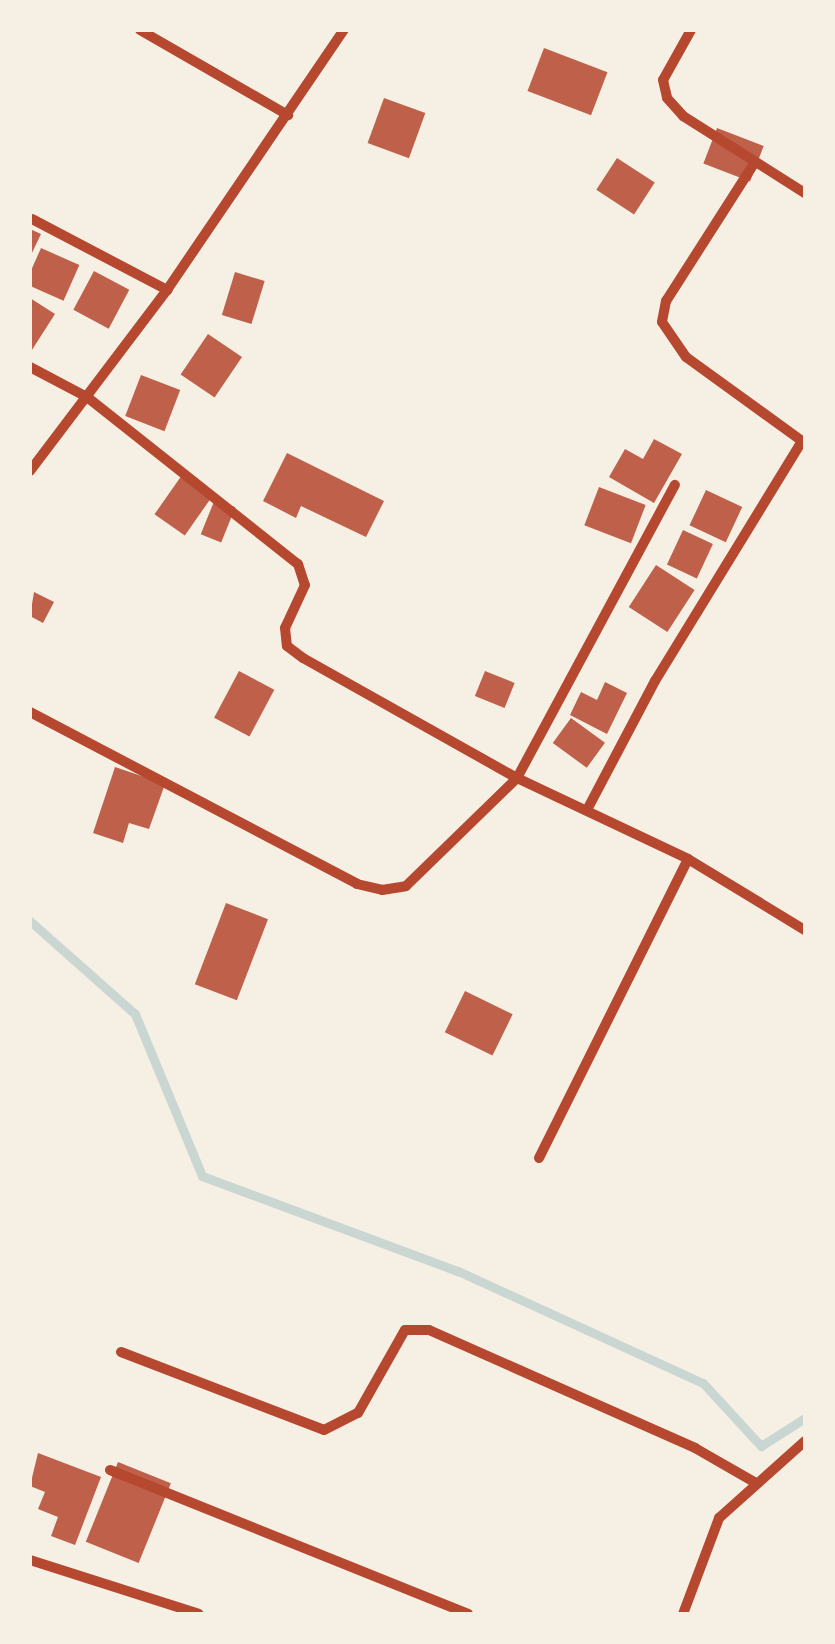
<!DOCTYPE html>
<html>
<head>
<meta charset="utf-8">
<style>
	body { margin:0 }
	#map { position:relative; width:835px; height:1644px; overflow:hidden; background:#f6efe4; font-family:"Crimson Pro",serif }
	div>[style] { position:absolute }
	[style*='--x'] { left:calc(var(--x)*1px); top:calc(var(--y)*1px); width:calc(var(--w)*1px); rotate:calc(var(--a)*1deg) }
	.stream>* { height:9px; margin:-4.5px; padding:0 4.5px; transform-origin:4.5px; border-radius:4.5px; background:#c9d6d2 }
	.building>* { inset:0; background:#bf614a; transform-origin:0 0 }
	.minor>* { height:10px; margin:-5px; padding:0 5px; transform-origin:5px; border-radius:5px; background:#b5482f }
	span { translate:-50% -50%; white-space:nowrap; text-align:center; line-height:1.15; -webkit-text-stroke:9px #f6efe4; paint-order:stroke }
	.frame { position:absolute; inset:0; border:32px solid #f6efe4; pointer-events:none }
</style>
</head>
<body>
<div id="map">
	<div class="stream">
		<i style="--x:30;--y:921;--w:140;--a:41.5"></i>
		<i style="--x:135;--y:1014;--w:175;--a:67.5"></i>
		<i style="--x:202;--y:1176;--w:273;--a:20.4"></i>
		<i style="--x:458;--y:1271;--w:269;--a:24.6"></i>
		<i style="--x:703;--y:1383;--w:86;--a:47.4"></i>
		<i style="--x:761;--y:1446;--w:52;--a:-32.5"></i>
	</div>
	<div class="building">
		<i style="left:544px;top:48px;width:68px;height:46px;rotate:21deg"></i>
		<i style="left:384px;top:98px;width:44px;height:48px;rotate:20deg"></i>
		<i style="left:717px;top:128px;width:50px;height:38px;rotate:21deg"></i>
		<i style="left:617px;top:158px;width:45px;height:38px;rotate:33deg"></i>
		<i style="clip-path:polygon(30px 229px,41px 234px,30px 257px)"></i>
		<i style="left:41px;top:248px;width:42px;height:39px;rotate:24deg"></i>
		<i style="left:94px;top:271px;width:40px;height:44px;rotate:28deg"></i>
		<i style="left:235px;top:272px;width:31px;height:45px;rotate:17deg"></i>
		<i style="clip-path:polygon(30px 298px,55px 314px,30px 353px)"></i>
		<i style="left:208px;top:334px;width:41px;height:49px;rotate:34deg"></i>
		<i style="left:141px;top:375px;width:42px;height:44px;rotate:21deg"></i>
		<i style="clip-path:polygon(654px 439px,682px 454px,654px 503px,609px 477px,625px 449px,643px 459px)"></i>
		<i style="clip-path:polygon(287px 453px,384px 501px,366px 537px,301px 506px,296px 518px,263px 501px)"></i>
		<i style="left:182px;top:475px;width:37px;height:48px;rotate:35deg"></i>
		<i style="left:599px;top:487px;width:50px;height:41px;rotate:21deg"></i>
		<i style="left:706px;top:490px;width:40px;height:39px;rotate:25deg"></i>
		<i style="left:215px;top:499px;width:22px;height:38px;rotate:22deg"></i>
		<i style="left:683px;top:530px;width:33px;height:38px;rotate:25deg"></i>
		<i style="left:656px;top:565px;width:46px;height:50px;rotate:33deg"></i>
		<i style="clip-path:polygon(34px 592px,54px 602px,43px 623px,30px 616px)"></i>
		<i style="left:239px;top:671px;width:40px;height:53px;rotate:28deg"></i>
		<i style="left:485px;top:671px;width:32px;height:27px;rotate:22deg"></i>
		<i style="clip-path:polygon(605px 682px,627px 693px,607px 734px,570px 715px,581px 692px,597px 700px)"></i>
		<i style="left:571px;top:718px;width:42px;height:31px;rotate:36deg"></i>
		<i style="clip-path:polygon(115px 767px,165px 784px,149px 829px,129px 823px,123px 843px,93px 833px)"></i>
		<i style="left:226px;top:903px;width:45px;height:87px;rotate:21deg"></i>
		<i style="left:465px;top:991px;width:53px;height:46px;rotate:26deg"></i>
		<i style="clip-path:polygon(38px 1453px,101px 1477px,75px 1545px,51px 1536px,58px 1517px,38px 1509px,45px 1492px,30px 1486px)"></i>
		<i style="left:118px;top:1462px;width:57px;height:86px;rotate:22deg"></i>
	</div>
	<div class="minor">
		<i style="--x:140;--y:30;--w:171;--a:29.9"></i>
		<i style="--x:691;--y:30;--w:57;--a:119.2"></i>
		<i style="--x:663;--y:80;--w:18;--a:77"></i>
		<i style="--x:667;--y:98;--w:24;--a:48"></i>
		<i style="--x:683;--y:116;--w:144;--a:32.3"></i>
		<i style="--x:755;--y:162;--w:165;--a:122.6"></i>
		<i style="--x:666;--y:301;--w:21;--a:101"></i>
		<i style="--x:662;--y:322;--w:42;--a:55.6"></i>
		<i style="--x:686;--y:357;--w:147;--a:35.9"></i>
		<i style="--x:32;--y:219;--w:153;--a:27.7"></i>
		<i style="--x:30;--y:367;--w:64;--a:27.8"></i>
		<i style="--x:87;--y:397;--w:269;--a:38.4"></i>
		<i style="--x:298;--y:564;--w:22;--a:72"></i>
		<i style="--x:305;--y:585;--w:47;--a:114.9"></i>
		<i style="--x:285;--y:628;--w:18;--a:84"></i>
		<i style="--x:287;--y:646;--w:20;--a:37"></i>
		<i style="--x:303;--y:658;--w:245;--a:29.3"></i>
		<i style="--x:517;--y:778;--w:189;--a:25.3"></i>
		<i style="--x:688;--y:859;--w:137;--a:31.3"></i>
		<i style="--x:30;--y:471;--w:227;--a:-52.9"></i>
		<i style="--x:167;--y:290;--w:315;--a:-55.8"></i>
		<i style="--x:30;--y:712;--w:369;--a:27.7"></i>
		<i style="--x:357;--y:884;--w:26;--a:13"></i>
		<i style="--x:382;--y:890;--w:24;--a:-9"></i>
		<i style="--x:406;--y:886;--w:155;--a:-44.2"></i>
		<i style="--x:517;--y:778;--w:333;--a:-61.7"></i>
		<i style="--x:588;--y:808;--w:144;--a:-62.2"></i>
		<i style="--x:655;--y:681;--w:281;--a:-58.5"></i>
		<i style="--x:539;--y:1158;--w:334;--a:-63.5"></i>
		<i style="--x:121;--y:1352;--w:217;--a:21"></i>
		<i style="--x:324;--y:1430;--w:38;--a:-27"></i>
		<i style="--x:358;--y:1413;--w:95;--a:-60.5"></i>
		<i style="--x:405;--y:1330;--w:24;--a:0"></i>
		<i style="--x:429;--y:1330;--w:291;--a:23.9"></i>
		<i style="--x:695;--y:1448;--w:70;--a:29.8"></i>
		<i style="--x:110;--y:1470;--w:386;--a:21.9"></i>
		<i style="--x:30;--y:1560;--w:177;--a:17.7"></i>
		<i style="--x:683;--y:1614;--w:103;--a:-69.4"></i>
		<i style="--x:719;--y:1518;--w:115;--a:-41.8"></i>
	</div>
	<div class="frame"></div>
</div>
</body>
</html>
